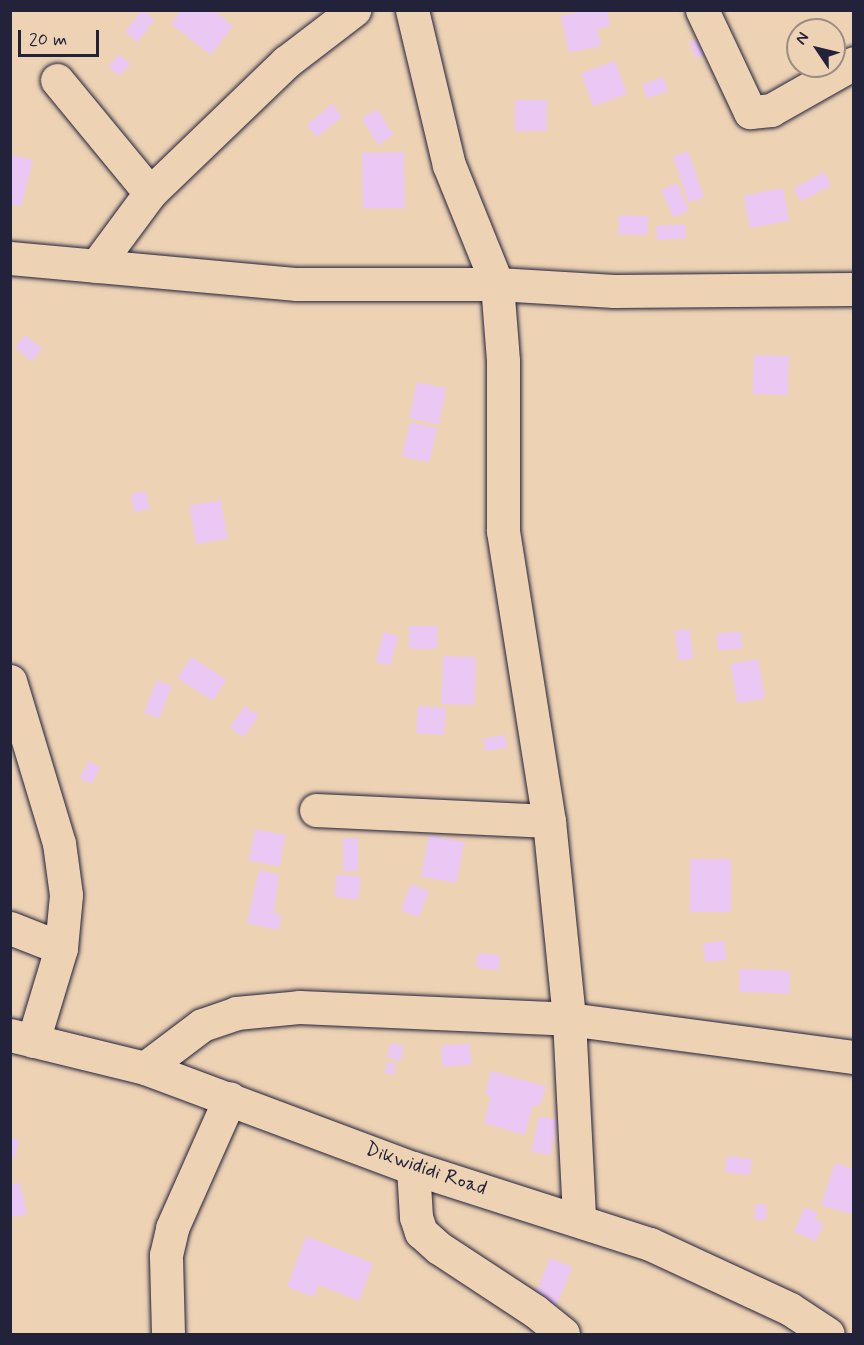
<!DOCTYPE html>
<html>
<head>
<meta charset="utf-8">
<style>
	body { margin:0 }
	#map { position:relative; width:864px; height:1345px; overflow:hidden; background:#edd2b4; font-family:Mynerve,sans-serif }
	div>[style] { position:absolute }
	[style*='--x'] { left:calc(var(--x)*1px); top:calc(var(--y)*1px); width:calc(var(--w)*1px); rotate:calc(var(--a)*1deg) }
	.building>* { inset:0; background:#ebc8f4; transform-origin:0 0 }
	.roads { filter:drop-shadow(0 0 2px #22223b) drop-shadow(0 0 2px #22223b) }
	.minor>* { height:33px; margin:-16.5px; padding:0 16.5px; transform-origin:16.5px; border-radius:16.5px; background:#edd2b4 }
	span { translate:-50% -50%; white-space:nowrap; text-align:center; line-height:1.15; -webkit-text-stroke:4.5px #edd2b4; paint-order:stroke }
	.street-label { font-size:20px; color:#22223b }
	.frame { position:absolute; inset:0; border:12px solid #22223b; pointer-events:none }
	.north { position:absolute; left:786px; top:18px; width:60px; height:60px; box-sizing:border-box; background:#edd2b4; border:2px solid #9c8c84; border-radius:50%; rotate:305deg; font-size:16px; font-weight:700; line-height:24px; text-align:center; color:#22223b }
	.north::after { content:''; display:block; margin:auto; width:21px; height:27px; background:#22223b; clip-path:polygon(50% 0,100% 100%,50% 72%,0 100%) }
	.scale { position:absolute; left:18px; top:30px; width:81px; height:27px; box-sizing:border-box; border:3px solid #22223b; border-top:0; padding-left:8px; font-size:18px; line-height:21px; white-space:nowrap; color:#22223b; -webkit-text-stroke:4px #edd2b4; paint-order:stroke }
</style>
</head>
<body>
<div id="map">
	<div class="building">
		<i style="left:142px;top:10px;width:16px;height:28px;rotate:38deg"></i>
		<i style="clip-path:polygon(181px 10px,213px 10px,233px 26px,211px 55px,171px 24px)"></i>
		<i style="clip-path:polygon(586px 10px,607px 10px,610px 26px,597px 29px,601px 46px,569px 53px,561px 16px)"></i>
		<i style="left:705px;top:36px;width:17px;height:17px;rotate:66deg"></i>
		<i style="left:119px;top:54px;width:15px;height:16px;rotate:42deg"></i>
		<i style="left:615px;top:61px;width:35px;height:36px;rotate:70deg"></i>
		<i style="left:663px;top:77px;width:15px;height:22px;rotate:70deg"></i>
		<i style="left:515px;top:100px;width:32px;height:31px"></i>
		<i style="left:332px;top:104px;width:16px;height:33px;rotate:50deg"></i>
		<i style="left:377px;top:109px;width:31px;height:18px;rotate:58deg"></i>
		<i style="left:688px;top:151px;width:49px;height:16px;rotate:71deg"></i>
		<i style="left:404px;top:152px;width:56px;height:42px;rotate:89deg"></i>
		<i style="clip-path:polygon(10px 154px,33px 160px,21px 207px,10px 204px)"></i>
		<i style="left:824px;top:172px;width:15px;height:34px;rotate:62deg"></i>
		<i style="left:677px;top:183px;width:30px;height:17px;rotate:67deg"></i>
		<i style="left:783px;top:188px;width:33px;height:40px;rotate:79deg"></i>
		<i style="left:619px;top:215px;width:29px;height:19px;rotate:2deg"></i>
		<i style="left:685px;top:224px;width:14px;height:29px;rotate:86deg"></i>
		<i style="left:25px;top:335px;width:22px;height:16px;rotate:39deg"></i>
		<i style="left:754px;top:355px;width:35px;height:39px;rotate:2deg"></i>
		<i style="left:417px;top:382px;width:30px;height:37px;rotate:12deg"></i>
		<i style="left:410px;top:422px;width:28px;height:35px;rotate:13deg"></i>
		<i style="left:146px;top:491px;width:18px;height:16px;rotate:77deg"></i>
		<i style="left:221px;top:500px;width:39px;height:32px;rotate:80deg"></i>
		<i style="left:409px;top:626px;width:28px;height:23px"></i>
		<i style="left:690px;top:629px;width:30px;height:15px;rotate:84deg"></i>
		<i style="left:384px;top:632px;width:15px;height:31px;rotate:16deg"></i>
		<i style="left:741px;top:632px;width:17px;height:24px;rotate:87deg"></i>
		<i style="left:443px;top:656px;width:33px;height:48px;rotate:2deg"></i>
		<i style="left:191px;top:657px;width:42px;height:25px;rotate:33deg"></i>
		<i style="left:758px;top:659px;width:40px;height:28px;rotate:80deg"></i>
		<i style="left:157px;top:680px;width:16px;height:35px;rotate:22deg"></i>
		<i style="left:245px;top:706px;width:17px;height:26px;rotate:36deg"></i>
		<i style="left:418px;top:706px;width:28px;height:27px;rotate:4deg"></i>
		<i style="left:505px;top:735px;width:13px;height:22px;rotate:81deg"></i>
		<i style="left:89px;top:761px;width:13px;height:19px;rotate:29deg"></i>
		<i style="left:255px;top:829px;width:31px;height:32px;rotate:11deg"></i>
		<i style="left:429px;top:835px;width:36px;height:42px;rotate:11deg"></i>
		<i style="left:358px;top:838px;width:33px;height:15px;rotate:90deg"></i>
		<i style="left:690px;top:859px;width:41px;height:53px"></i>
		<i style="clip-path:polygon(259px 870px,279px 875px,274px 913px,282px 915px,278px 930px,247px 923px)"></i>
		<i style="left:337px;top:874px;width:24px;height:23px;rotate:7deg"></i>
		<i style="left:411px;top:884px;width:19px;height:28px;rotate:21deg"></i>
		<i style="left:724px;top:941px;width:19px;height:21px;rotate:84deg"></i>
		<i style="left:478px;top:953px;width:22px;height:15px;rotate:5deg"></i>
		<i style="left:740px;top:969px;width:50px;height:23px;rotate:2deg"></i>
		<i style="left:391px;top:1043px;width:14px;height:15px;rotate:17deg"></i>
		<i style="left:470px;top:1044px;width:21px;height:29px;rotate:87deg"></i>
		<i style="left:387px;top:1062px;width:9px;height:11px;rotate:13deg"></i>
		<i style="clip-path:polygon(491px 1071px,546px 1086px,540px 1106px,533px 1105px,525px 1135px,484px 1123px,491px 1096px,485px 1094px)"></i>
		<i style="left:539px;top:1116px;width:19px;height:36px;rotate:12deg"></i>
		<i style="clip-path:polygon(10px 1137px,19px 1139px,15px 1158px,10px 1157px)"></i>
		<i style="left:727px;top:1156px;width:25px;height:16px;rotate:7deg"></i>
		<i style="clip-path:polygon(835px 1163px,854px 1169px,854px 1215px,821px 1205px)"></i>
		<i style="clip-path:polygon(20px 1183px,27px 1214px,10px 1218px,10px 1185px)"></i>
		<i style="left:755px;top:1204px;width:11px;height:16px"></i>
		<i style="clip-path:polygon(805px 1207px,818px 1213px,815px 1220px,824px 1223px,816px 1241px,794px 1232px)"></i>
		<i style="clip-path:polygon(306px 1236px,373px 1263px,359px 1301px,318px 1285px,314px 1297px,287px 1287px)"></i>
		<i style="left:550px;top:1258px;width:24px;height:41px;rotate:22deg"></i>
	</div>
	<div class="roads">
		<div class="minor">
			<i style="--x:412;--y:10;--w:159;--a:76.6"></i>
			<i style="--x:449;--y:165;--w:128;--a:68"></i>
			<i style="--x:497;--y:284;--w:117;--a:3.4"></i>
			<i style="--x:614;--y:291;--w:240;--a:-0.5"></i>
			<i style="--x:702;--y:10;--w:113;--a:64.8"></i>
			<i style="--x:750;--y:112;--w:21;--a:-5"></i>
			<i style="--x:771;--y:110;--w:95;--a:-29.5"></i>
			<i style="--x:57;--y:80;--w:146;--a:50.5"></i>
			<i style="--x:10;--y:258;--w:288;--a:5.2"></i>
			<i style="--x:297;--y:284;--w:200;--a:0"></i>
			<i style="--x:497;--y:284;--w:77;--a:85.5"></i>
			<i style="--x:503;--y:361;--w:170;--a:90"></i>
			<i style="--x:503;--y:531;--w:294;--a:81"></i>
			<i style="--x:549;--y:821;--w:199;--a:84.2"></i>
			<i style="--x:569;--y:1019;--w:199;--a:87.1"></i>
			<i style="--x:96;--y:266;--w:91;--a:-53.5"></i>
			<i style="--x:150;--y:193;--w:189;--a:-43.9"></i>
			<i style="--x:286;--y:62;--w:86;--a:-37.4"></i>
			<i style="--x:10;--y:681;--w:169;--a:73.2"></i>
			<i style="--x:59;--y:843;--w:52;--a:82.3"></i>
			<i style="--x:66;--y:895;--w:53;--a:95.4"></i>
			<i style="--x:61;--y:948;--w:55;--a:-158.6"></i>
			<i style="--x:316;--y:810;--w:233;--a:2.7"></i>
			<i style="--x:10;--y:1035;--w:139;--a:13.7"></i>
			<i style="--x:145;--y:1068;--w:286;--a:20.5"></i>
			<i style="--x:413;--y:1168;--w:249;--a:17.8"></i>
			<i style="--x:650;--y:1244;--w:154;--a:24.9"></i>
			<i style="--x:790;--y:1309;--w:45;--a:33.3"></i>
			<i style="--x:33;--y:1041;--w:97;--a:-73.2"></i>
			<i style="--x:145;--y:1068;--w:71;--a:-37"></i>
			<i style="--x:202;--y:1025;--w:36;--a:-19"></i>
			<i style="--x:236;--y:1013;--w:63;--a:-5.4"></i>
			<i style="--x:299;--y:1007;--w:270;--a:2.5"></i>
			<i style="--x:569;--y:1019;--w:288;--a:7.6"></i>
			<i style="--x:413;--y:1168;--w:49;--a:86.5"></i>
			<i style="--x:416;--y:1217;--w:16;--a:72"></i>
			<i style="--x:421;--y:1232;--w:24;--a:42"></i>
			<i style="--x:439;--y:1248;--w:115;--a:33.3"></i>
			<i style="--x:535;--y:1311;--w:36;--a:39"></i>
			<i style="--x:168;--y:1334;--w:79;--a:-91.5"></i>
			<i style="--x:166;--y:1255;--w:28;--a:-77"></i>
			<i style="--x:172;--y:1228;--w:142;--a:-66"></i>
		</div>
	</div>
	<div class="street-label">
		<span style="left:426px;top:1169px;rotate:19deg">Dikwididi Road</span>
	</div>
	<div class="frame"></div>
	<div class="north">N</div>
	<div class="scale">20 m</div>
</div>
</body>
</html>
